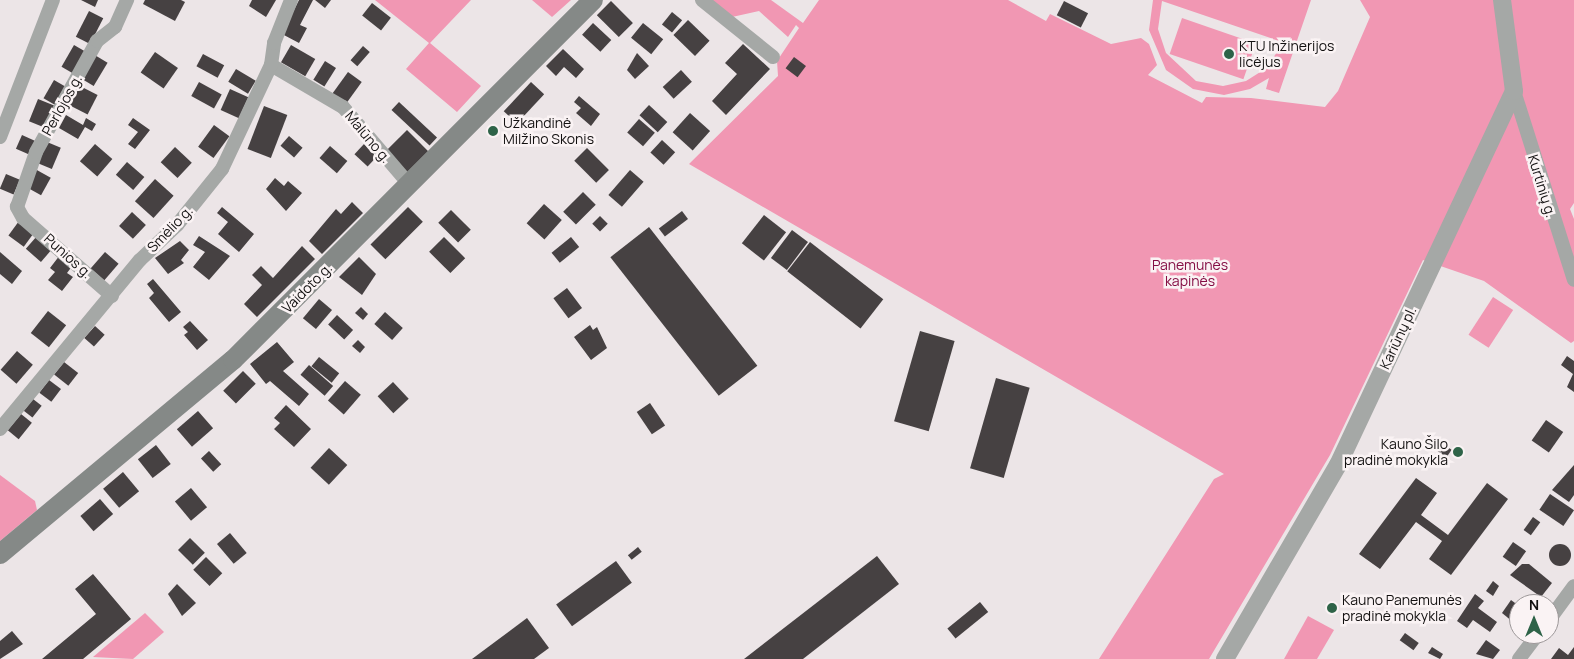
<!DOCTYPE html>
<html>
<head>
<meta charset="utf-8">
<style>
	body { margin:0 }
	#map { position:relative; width:1574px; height:659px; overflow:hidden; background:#ece5e7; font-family:Manrope,sans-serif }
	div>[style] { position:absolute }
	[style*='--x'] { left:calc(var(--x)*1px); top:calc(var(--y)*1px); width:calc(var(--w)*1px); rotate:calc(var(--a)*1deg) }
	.green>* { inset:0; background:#f197b3; transform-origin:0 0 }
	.building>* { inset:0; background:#464142; transform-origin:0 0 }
	.round { border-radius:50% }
	.minor>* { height:14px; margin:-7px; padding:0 7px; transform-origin:7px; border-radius:7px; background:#a5a8a6 }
	.tertiary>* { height:18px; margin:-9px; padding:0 9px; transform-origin:9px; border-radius:9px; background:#a5a8a6 }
	.secondary>* { height:20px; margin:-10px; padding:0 10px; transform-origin:10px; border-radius:10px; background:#858987 }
	.dots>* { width:14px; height:14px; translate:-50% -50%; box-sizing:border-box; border:2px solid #faf3f4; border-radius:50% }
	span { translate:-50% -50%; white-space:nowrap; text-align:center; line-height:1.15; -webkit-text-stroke:5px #faf3f4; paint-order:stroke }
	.poi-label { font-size:14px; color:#121010 }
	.left { translate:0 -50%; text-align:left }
	.right { translate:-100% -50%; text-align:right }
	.street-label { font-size:14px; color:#121010 }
	.park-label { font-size:14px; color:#850f45 }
	.north { position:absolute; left:1509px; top:594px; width:50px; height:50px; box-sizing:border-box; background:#faf3f4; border:1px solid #9d9899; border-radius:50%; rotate:0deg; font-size:14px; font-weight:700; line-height:20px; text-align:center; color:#121010 }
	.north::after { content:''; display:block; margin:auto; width:18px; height:22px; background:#2e6348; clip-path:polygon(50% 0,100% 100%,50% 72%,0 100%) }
</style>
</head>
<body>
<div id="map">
	<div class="green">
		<i style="clip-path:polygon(375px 0,471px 0,430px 43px,481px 86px,457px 112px,406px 69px,429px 43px)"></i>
		<i style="clip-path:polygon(532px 0,571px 0,552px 17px)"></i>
		<i style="clip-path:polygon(710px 0,771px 0,803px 23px,819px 0,1008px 0,1046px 21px,1050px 14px,1111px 44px,1141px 38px,1149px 44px,1157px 65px,1148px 75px,1202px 103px,1206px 97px,1251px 98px,1325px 107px,1338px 91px,1370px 17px,1360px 0,1574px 0,1574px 203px,1570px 209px,1574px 219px,1574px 341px,1571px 343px,1484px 281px,1423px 260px,1330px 455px,1209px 659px,1099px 659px,1214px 479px,1224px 474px,689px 164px,778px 76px,777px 61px,799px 28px,796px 25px,788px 37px,759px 11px,732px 17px)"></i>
		<i style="clip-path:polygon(evenodd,1153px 0,1311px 0,1279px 93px,1266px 89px,1269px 78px,1250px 89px,1224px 95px,1193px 89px,1166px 70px,1149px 30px,1153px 0,1162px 1px,1282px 42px,1280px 48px,1265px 69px,1246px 81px,1223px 86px,1196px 81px,1166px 53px,1158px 29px,1162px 1px)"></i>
		<i style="left:1182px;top:18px;width:78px;height:38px;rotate:19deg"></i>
		<i style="left:1493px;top:297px;width:24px;height:45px;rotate:33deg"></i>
		<i style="clip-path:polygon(0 475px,35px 501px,37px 510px,0 541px)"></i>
		<i style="clip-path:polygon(145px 613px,164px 632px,133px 659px,93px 657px)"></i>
		<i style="clip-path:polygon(1308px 616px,1334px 630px,1317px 659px,1284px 659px)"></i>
	</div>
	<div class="building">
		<i style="clip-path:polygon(81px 0,98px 0,95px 7px)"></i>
		<i style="clip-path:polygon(145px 0,181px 0,185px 2px,175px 21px,143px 4px)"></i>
		<i style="clip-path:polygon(252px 0,276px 0,266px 17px,249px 6px)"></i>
		<i style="clip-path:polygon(299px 0,313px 0,300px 25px,307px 28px,299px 43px,282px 34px)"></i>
		<i style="clip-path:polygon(315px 0,331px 0,325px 8px)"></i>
		<i style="left:611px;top:1px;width:31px;height:20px;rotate:45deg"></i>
		<i style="left:1064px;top:1px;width:27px;height:16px;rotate:27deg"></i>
		<i style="left:372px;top:3px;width:24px;height:16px;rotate:38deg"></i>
		<i style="left:89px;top:11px;width:16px;height:29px;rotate:27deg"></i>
		<i style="left:672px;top:12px;width:13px;height:16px;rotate:39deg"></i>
		<i style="left:688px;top:20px;width:30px;height:21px;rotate:44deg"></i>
		<i style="left:593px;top:23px;width:25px;height:16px;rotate:43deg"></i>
		<i style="left:643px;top:23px;width:26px;height:19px;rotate:39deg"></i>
		<i style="clip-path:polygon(743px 44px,770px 69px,726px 115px,712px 101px,737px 74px,725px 63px)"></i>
		<i style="left:74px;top:45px;width:14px;height:25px;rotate:30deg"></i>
		<i style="left:291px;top:45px;width:28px;height:20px;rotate:30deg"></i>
		<i style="left:363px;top:46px;width:9px;height:19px;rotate:41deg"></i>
		<i style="clip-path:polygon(563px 49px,584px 69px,576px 78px,564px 67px,556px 76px,546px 66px)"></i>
		<i style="left:155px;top:52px;width:28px;height:25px;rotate:35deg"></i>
		<i style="clip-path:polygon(637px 53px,649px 66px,635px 79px,627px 70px)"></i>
		<i style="left:93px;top:54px;width:17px;height:27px;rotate:31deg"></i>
		<i style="left:203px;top:54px;width:24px;height:14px;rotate:28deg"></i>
		<i style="left:794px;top:57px;width:15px;height:14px;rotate:37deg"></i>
		<i style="left:325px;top:61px;width:13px;height:22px;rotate:32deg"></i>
		<i style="left:236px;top:69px;width:23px;height:15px;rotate:31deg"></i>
		<i style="left:681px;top:70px;width:16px;height:25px;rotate:47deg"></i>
		<i style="left:348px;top:72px;width:17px;height:28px;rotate:36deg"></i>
		<i style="left:54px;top:80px;width:14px;height:21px;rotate:30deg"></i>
		<i style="left:199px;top:82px;width:26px;height:16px;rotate:29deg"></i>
		<i style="left:531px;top:82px;width:18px;height:40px;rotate:43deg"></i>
		<i style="left:78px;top:85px;width:22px;height:22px;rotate:27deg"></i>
		<i style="left:230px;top:89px;width:20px;height:23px;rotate:24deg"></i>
		<i style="clip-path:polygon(579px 96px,600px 114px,591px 126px,576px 113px,581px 108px,574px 102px)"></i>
		<i style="left:38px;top:99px;width:18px;height:24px;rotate:22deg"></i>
		<i style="left:399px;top:102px;width:52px;height:11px;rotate:43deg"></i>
		<i style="left:649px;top:105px;width:25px;height:14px;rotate:43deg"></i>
		<i style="left:264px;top:106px;width:25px;height:46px;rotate:21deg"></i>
		<i style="left:690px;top:113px;width:27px;height:26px;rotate:42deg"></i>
		<i style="clip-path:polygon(66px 115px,83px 125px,86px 118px,96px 124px,92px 131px,85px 127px,78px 139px,59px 128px)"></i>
		<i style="clip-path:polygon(133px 118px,150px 130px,135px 149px,128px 144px,138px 132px,128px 125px)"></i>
		<i style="left:639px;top:119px;width:21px;height:18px;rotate:41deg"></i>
		<i style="left:214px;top:125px;width:19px;height:27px;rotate:36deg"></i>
		<i style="left:407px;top:130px;width:30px;height:33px;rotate:45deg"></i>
		<i style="left:22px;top:135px;width:17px;height:15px;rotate:24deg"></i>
		<i style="left:289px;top:136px;width:18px;height:13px;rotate:41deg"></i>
		<i style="left:662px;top:140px;width:18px;height:17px;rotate:43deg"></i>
		<i style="left:47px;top:142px;width:15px;height:23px;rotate:23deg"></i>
		<i style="left:95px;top:144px;width:23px;height:23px;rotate:41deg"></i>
		<i style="left:364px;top:144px;width:18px;height:14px;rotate:43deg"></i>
		<i style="left:330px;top:146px;width:23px;height:16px;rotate:41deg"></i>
		<i style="left:175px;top:147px;width:23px;height:21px;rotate:43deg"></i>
		<i style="left:587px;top:148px;width:31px;height:18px;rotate:45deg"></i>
		<i style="left:127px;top:162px;width:23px;height:17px;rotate:41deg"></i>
		<i style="left:35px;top:169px;width:18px;height:20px;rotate:29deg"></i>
		<i style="left:630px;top:170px;width:18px;height:33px;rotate:41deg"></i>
		<i style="left:6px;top:174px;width:15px;height:16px;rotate:23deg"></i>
		<i style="clip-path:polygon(275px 178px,284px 186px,288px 181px,302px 193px,286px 211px,266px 189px)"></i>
		<i style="left:155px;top:179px;width:25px;height:30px;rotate:42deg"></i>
		<i style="left:583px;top:192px;width:18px;height:28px;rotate:45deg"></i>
		<i style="clip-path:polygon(352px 202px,363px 213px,322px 254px,309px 241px,336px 209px,341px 214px)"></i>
		<i style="left:544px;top:204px;width:24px;height:26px;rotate:42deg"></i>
		<i style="clip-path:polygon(222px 207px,254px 234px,239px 252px,218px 234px,228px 222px,217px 213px)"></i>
		<i style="left:408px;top:207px;width:21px;height:53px;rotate:45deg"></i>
		<i style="left:451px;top:210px;width:28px;height:18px;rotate:45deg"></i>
		<i style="left:682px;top:211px;width:10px;height:29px;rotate:53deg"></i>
		<i style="left:132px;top:212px;width:19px;height:19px;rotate:43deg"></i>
		<i style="left:764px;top:215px;width:28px;height:36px;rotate:38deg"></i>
		<i style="left:600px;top:216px;width:11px;height:11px;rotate:45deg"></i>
		<i style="left:19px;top:221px;width:19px;height:18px;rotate:36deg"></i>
		<i style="left:649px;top:227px;width:176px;height:49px;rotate:52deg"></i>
		<i style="left:792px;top:230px;width:20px;height:35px;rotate:37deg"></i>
		<i style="left:37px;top:236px;width:20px;height:17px;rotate:41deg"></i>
		<i style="clip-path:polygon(199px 236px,230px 256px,209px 280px,193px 267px,205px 252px,193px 245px)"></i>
		<i style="left:444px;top:237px;width:30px;height:21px;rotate:45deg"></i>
		<i style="left:571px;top:237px;width:13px;height:25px;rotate:51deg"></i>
		<i style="clip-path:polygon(180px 241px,189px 250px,181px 260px,184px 263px,168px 274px,155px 258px)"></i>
		<i style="left:810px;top:242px;width:93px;height:37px;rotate:38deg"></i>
		<i style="clip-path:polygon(302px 246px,315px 259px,257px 317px,244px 304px,262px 285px,252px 275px,261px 266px,273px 278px)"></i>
		<i style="clip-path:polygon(0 252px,22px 271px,12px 284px,0 274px)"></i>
		<i style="left:105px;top:252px;width:18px;height:22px;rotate:41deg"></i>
		<i style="clip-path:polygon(60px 255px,73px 265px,67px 273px,73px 277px,62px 291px,48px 280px,55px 272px,50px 268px)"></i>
		<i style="clip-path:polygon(359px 257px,376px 274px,362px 295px,339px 277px)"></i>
		<i style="clip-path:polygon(153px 279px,181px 312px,169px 322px,149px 298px,154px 293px,147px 284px)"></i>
		<i style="left:567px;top:288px;width:25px;height:17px;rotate:53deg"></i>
		<i style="left:319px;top:299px;width:17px;height:25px;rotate:40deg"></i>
		<i style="clip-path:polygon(361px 307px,368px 314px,363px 320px,355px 313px)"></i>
		<i style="left:48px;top:311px;width:23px;height:28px;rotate:38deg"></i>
		<i style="left:385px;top:312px;width:24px;height:16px;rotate:42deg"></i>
		<i style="left:337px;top:315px;width:22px;height:13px;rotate:43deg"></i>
		<i style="clip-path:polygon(190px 321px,208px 340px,197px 350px,184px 335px,188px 332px,183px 327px)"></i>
		<i style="clip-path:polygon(590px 325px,593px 330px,597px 327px,607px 348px,591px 360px,574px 337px)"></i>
		<i style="left:95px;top:326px;width:13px;height:16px;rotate:42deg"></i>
		<i style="left:920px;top:331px;width:36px;height:94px;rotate:16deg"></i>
		<i style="clip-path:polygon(358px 340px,365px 347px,360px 353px,352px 346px)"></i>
		<i style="clip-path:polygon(277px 342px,294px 362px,283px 371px,309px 394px,299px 406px,270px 381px,266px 384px,250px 364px)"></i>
		<i style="left:17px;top:351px;width:21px;height:25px;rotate:41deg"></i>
		<i style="clip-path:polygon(1567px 356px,1574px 361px,1574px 392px,1567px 387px,1573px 374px,1561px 365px)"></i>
		<i style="left:319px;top:357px;width:26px;height:12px;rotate:39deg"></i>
		<i style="left:64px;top:362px;width:18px;height:16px;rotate:38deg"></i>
		<i style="left:309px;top:365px;width:32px;height:13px;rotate:41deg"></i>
		<i style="left:243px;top:371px;width:18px;height:28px;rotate:45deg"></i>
		<i style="left:996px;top:378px;width:35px;height:94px;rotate:16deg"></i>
		<i style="left:49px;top:380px;width:15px;height:16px;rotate:37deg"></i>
		<i style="left:345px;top:381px;width:21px;height:26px;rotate:41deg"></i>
		<i style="left:393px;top:382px;width:23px;height:21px;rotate:47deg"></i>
		<i style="left:33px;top:399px;width:11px;height:15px;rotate:38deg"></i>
		<i style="left:650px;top:403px;width:27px;height:16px;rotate:56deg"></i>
		<i style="clip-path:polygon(286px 405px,311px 429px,294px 447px,274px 429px,280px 423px,274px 418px)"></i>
		<i style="left:198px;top:411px;width:23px;height:28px;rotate:49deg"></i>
		<i style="left:21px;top:414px;width:14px;height:21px;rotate:39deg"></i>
		<i style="left:1546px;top:420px;width:21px;height:25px;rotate:35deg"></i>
		<i style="left:1440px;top:442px;width:14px;height:9px;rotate:34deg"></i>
		<i style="left:156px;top:445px;width:24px;height:23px;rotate:52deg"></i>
		<i style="left:329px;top:448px;width:25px;height:27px;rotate:43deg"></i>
		<i style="left:209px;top:451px;width:18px;height:11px;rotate:47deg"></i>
		<i style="clip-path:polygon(1574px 465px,1574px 495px,1569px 502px,1552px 490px)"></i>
		<i style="left:123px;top:472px;width:25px;height:26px;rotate:50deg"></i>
		<i style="clip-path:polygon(1416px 478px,1437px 493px,1421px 515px,1448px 535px,1487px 483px,1508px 499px,1451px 575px,1429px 559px,1442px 541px,1416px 522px,1380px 569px,1359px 554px)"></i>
		<i style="left:191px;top:488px;width:25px;height:21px;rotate:50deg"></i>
		<i style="left:1550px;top:494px;width:29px;height:19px;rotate:34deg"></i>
		<i style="left:100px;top:499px;width:20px;height:26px;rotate:49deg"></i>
		<i style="left:1533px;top:517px;width:9px;height:16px;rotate:36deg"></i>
		<i style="left:230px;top:533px;width:26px;height:17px;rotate:50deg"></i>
		<i style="left:190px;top:538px;width:21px;height:17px;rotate:45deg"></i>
		<i style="left:1513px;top:542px;width:16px;height:18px;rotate:35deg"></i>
		<i class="round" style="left:1549px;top:544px;width:22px;height:22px"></i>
		<i style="left:638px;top:547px;width:6px;height:13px;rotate:51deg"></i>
		<i style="clip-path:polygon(877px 556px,899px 584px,803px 659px,744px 659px)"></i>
		<i style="left:206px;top:557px;width:23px;height:18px;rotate:45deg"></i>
		<i style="left:616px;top:561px;width:27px;height:74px;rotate:54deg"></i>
		<i style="clip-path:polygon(1522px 564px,1529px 564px,1552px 583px,1541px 597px,1510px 575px)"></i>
		<i style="clip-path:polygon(93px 574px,131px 619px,83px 659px,42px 659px,96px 614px,75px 589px)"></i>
		<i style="clip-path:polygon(1493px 581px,1499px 586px,1493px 596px,1486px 591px)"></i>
		<i style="clip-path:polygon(177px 584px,196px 603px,182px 616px,168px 594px)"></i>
		<i style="clip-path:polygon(1475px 594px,1484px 601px,1478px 608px,1497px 622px,1490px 632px,1473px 620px,1467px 628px,1457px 621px)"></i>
		<i style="clip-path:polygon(1511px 600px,1519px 606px,1518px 626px,1502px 613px)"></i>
		<i style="left:980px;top:602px;width:13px;height:42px;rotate:51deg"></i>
		<i style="clip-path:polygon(527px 618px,549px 648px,534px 659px,472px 659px)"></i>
		<i style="clip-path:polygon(12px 631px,23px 644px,0 659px,0 641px)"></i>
		<i style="left:1405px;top:633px;width:17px;height:9px;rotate:36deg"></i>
		<i style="clip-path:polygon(1486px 640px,1500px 650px,1493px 659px,1476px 654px)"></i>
		<i style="clip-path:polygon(1432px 647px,1443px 654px,1440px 659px,1428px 653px)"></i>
		<i style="clip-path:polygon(1574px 647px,1574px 659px,1551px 659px,1559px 648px,1568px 655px)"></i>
	</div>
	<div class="minor">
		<i style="--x:702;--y:0;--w:91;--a:38.8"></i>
		<i style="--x:271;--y:65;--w:83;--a:30.3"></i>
		<i style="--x:343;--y:107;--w:101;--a:49.4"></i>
		<i style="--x:1514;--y:91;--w:198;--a:72.4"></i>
		<i style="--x:0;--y:137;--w:147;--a:-68.9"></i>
		<i style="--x:112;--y:296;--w:118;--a:-138.8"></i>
		<i style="--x:23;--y:218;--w:13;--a:-119"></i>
		<i style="--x:17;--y:207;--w:58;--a:-70.9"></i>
		<i style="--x:36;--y:152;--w:127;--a:-61.2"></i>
		<i style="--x:97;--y:41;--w:23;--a:-38"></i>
		<i style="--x:115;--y:27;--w:30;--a:-66"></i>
		<i style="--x:0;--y:429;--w:219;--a:-50.4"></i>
		<i style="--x:140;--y:260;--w:51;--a:-43.4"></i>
		<i style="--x:177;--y:225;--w:72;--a:-51.2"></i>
		<i style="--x:222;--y:169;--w:115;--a:-64.8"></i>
		<i style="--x:271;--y:65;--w:22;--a:-82"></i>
		<i style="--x:274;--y:43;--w:46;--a:-68.4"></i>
		<i style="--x:1549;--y:620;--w:42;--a:-53.7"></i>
		<i style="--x:1519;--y:659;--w:31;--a:-53"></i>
	</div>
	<div class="tertiary">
		<i style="--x:1225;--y:659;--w:225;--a:-59.8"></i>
		<i style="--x:1338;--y:465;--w:413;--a:-64.8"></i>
		<i style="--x:1514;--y:91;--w:92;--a:-97.5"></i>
	</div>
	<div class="secondary">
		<i style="--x:0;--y:554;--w:303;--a:-39.8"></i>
		<i style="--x:233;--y:360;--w:509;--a:-45"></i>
	</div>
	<div class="dots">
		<i style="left:1229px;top:54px;background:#2e6348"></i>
		<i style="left:493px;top:131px;background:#2e6348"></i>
		<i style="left:1458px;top:452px;background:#2e6348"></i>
		<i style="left:1332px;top:608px;background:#2e6348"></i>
	</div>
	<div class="poi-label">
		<span class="left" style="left:1239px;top:54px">KTU Inžinerijos<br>licėjus</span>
		<span class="left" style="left:503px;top:131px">Užkandinė<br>Milžino Skonis</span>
		<span class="right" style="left:1448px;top:452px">Kauno Šilo<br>pradinė mokykla</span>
		<span class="left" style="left:1342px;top:608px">Kauno Panemunės<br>pradinė mokykla</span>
	</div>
	<div class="street-label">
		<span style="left:62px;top:105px;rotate:-61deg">Perlojos g.</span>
		<span style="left:368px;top:137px;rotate:50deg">Malūno g.</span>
		<span style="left:1542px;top:186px;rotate:73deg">Kurtinių g.</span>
		<span style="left:170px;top:229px;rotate:-46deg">Smėlio g.</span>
		<span style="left:68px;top:256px;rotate:42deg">Punios g.</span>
		<span style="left:307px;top:288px;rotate:-45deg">Vaidoto g.</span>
		<span style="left:1398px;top:338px;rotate:-65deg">Kariūnų pl.</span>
	</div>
	<div class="park-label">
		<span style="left:1190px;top:273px">Panemunės<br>kapinės</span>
	</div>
	<div class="north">N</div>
</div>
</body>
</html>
